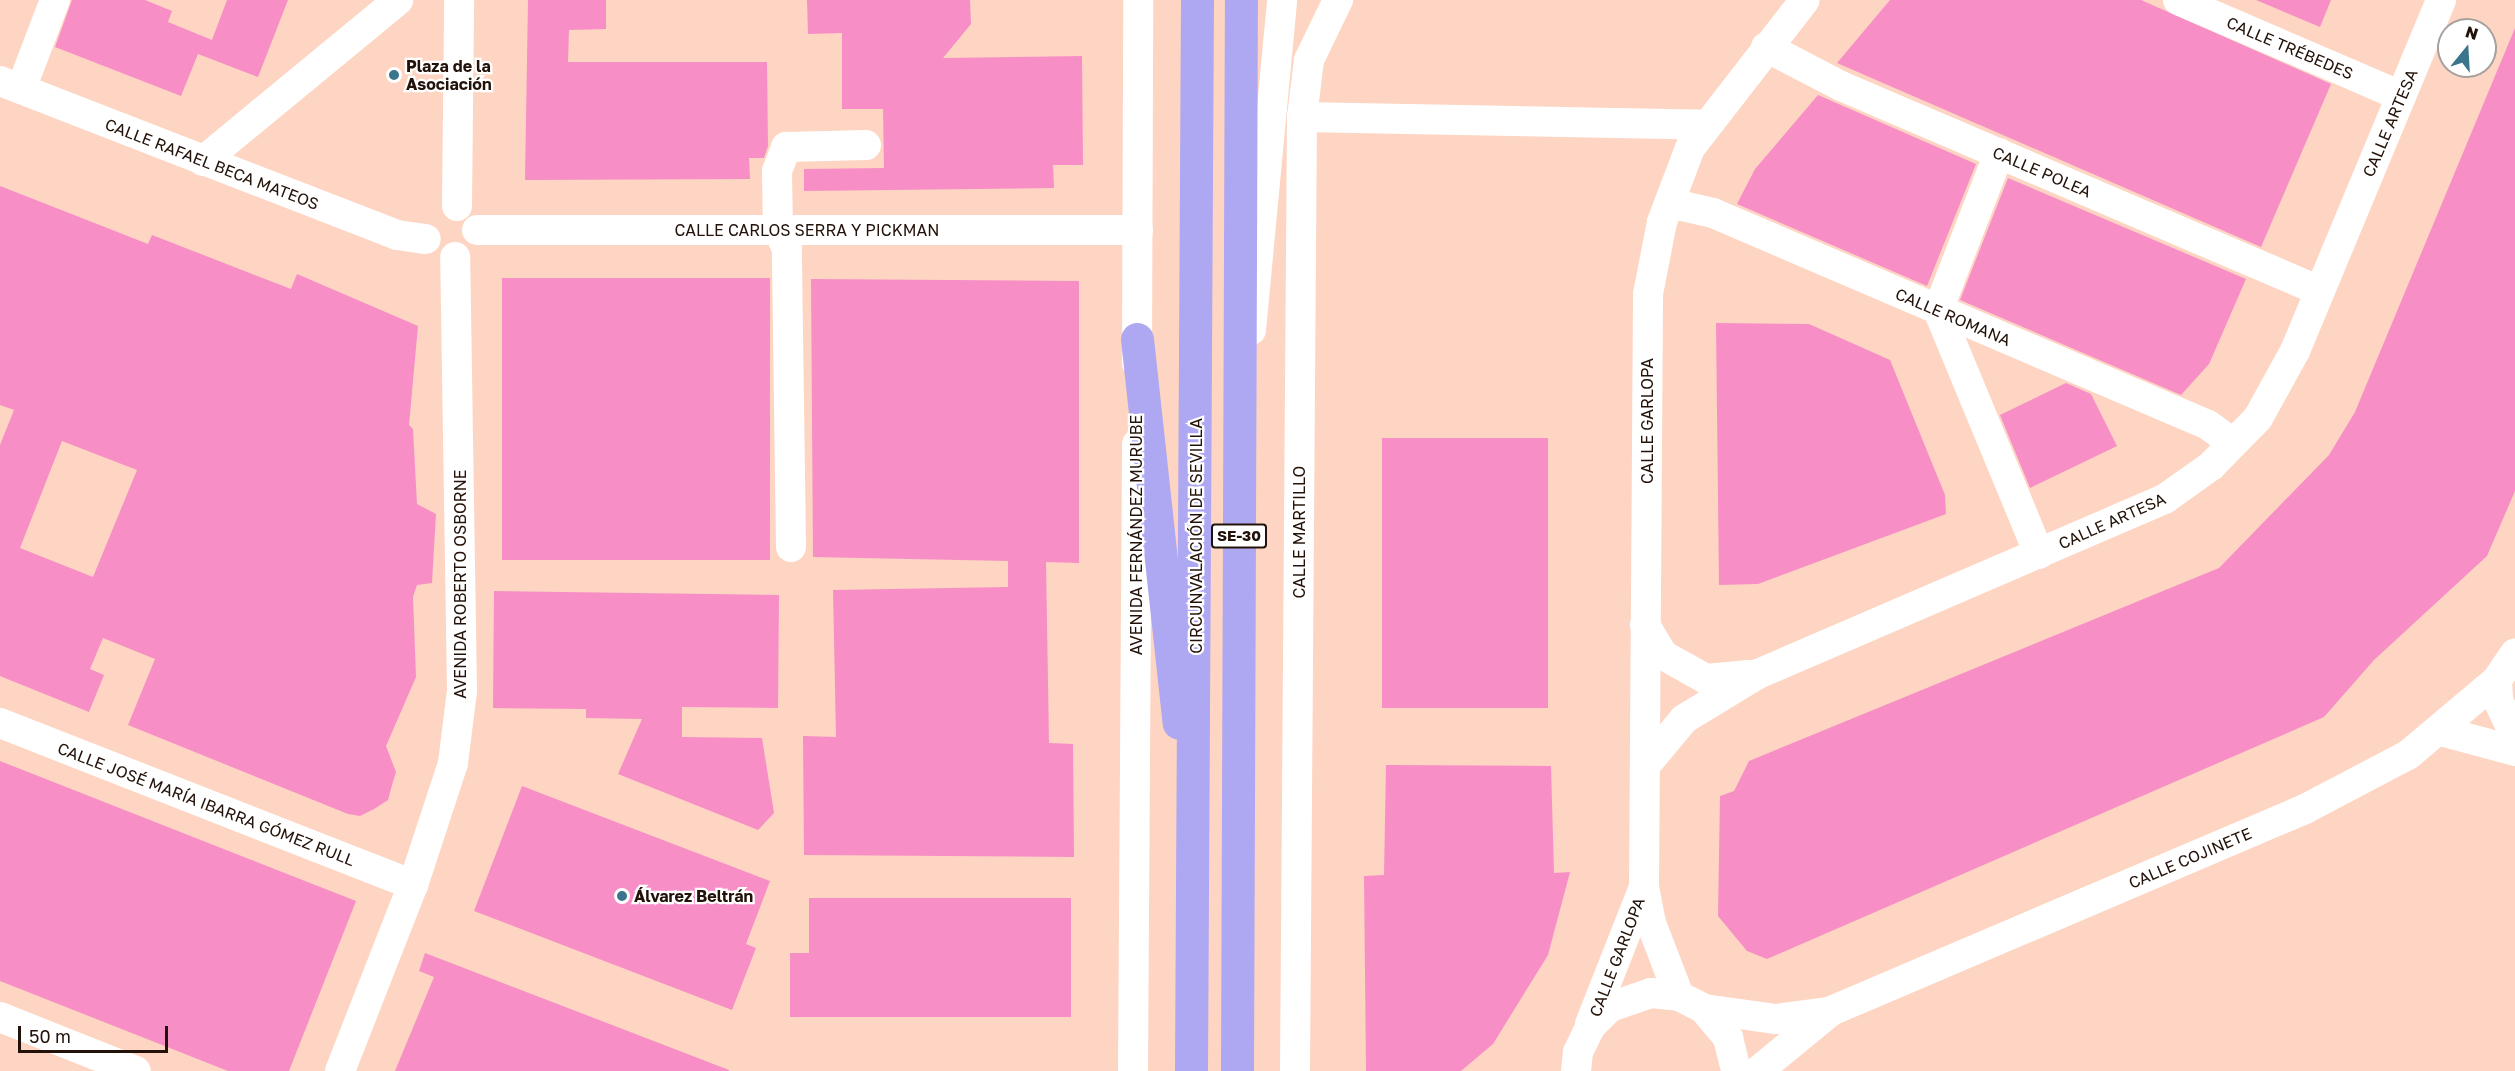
<!DOCTYPE html>
<html>
<head>
<meta charset="utf-8">
<style>
	body { margin:0 }
	#map { position:relative; width:2515px; height:1071px; overflow:hidden; background:#fdd5c2; font-family:"Golos Text",sans-serif }
	div>[style] { position:absolute }
	[style*='--x'] { left:calc(var(--x)*1px); top:calc(var(--y)*1px); width:calc(var(--w)*1px); rotate:calc(var(--a)*1deg) }
	.building>* { inset:0; background:#f78ec6; transform-origin:0 0 }
	.minor>* { height:30px; margin:-15px; padding:0 15px; transform-origin:15px; border-radius:15px; background:#fff }
	.highway>* { height:33px; margin:-16.5px; padding:0 16.5px; transform-origin:16.5px; border-radius:16.5px; background:#aea7f1 }
	.dots>* { width:16px; height:16px; translate:-50% -50%; box-sizing:border-box; border:3px solid #fff; border-radius:50% }
	span { translate:-50% -50%; white-space:nowrap; text-align:center; line-height:1.15; -webkit-text-stroke:4.5px #fff; paint-order:stroke }
	.shield-label span { padding:2px 4px; background:#fff; border:2px solid; border-radius:4px; -webkit-text-stroke-width:0 }
	.shield-label { font-size:15px; color:#231209; font-weight:700 }
	.street-label { font-size:16px; color:#231209 }
	.poi-label { font-size:16px; color:#231209; font-weight:700 }
	.left { translate:0 -50%; text-align:left }
	.north { position:absolute; left:2437px; top:18px; width:60px; height:60px; box-sizing:border-box; background:#fff; border:2px solid #a7a09d; border-radius:50%; rotate:18deg; font-size:16px; font-weight:700; line-height:24px; text-align:center; color:#231209 }
	.north::after { content:''; display:block; margin:auto; width:21px; height:27px; background:#3a758d; clip-path:polygon(50% 0,100% 100%,50% 72%,0 100%) }
	.scale { position:absolute; left:18px; top:1026px; width:150px; height:27px; box-sizing:border-box; border:3px solid #231209; border-top:0; padding-left:8px; font-size:18px; line-height:21px; white-space:nowrap; color:#231209; -webkit-text-stroke:4px #fff; paint-order:stroke }
</style>
</head>
<body>
<div id="map">
	<div class="building">
		<i style="clip-path:polygon(72px 0,145px 0,172px 11px,168px 22px,212px 40px,227px 0,288px 0,258px 77px,198px 54px,181px 96px,55px 47px)"></i>
		<i style="clip-path:polygon(528px 0,606px 0,606px 29px,569px 30px,568px 62px,767px 62px,768px 146px,764px 158px,749px 158px,750px 179px,525px 180px)"></i>
		<i style="clip-path:polygon(807px 0,970px 0,971px 24px,943px 58px,1082px 56px,1083px 165px,1053px 165px,1054px 188px,804px 191px,804px 169px,884px 168px,883px 109px,842px 109px,842px 33px,808px 34px)"></i>
		<i style="clip-path:polygon(1890px 0,2141px 0,2331px 84px,2261px 247px,1837px 63px)"></i>
		<i style="clip-path:polygon(2256px 0,2331px 0,2320px 27px)"></i>
		<i style="clip-path:polygon(2515px 28px,2515px 491px,2487px 556px,2374px 660px,2324px 717px,1767px 959px,1747px 951px,1718px 916px,1720px 796px,1734px 791px,1749px 761px,2219px 568px,2329px 455px,2355px 412px)"></i>
		<i style="clip-path:polygon(1818px 95px,1976px 164px,1927px 286px,1737px 204px,1755px 169px)"></i>
		<i style="clip-path:polygon(2008px 178px,2246px 279px,2209px 364px,2181px 395px,1960px 300px)"></i>
		<i style="clip-path:polygon(evenodd,0 186px,148px 244px,152px 235px,291px 289px,297px 274px,418px 326px,409px 425px,413px 429px,417px 504px,436px 514px,432px 583px,417px 585px,413px 597px,416px 677px,386px 746px,396px 772px,392px 785px,388px 800px,374px 809px,360px 816px,348px 814px,128px 725px,155px 659px,103px 638px,90px 669px,104px 675px,89px 712px,0 676px,0 445px,14px 410px,0 405px,0 186px,62px 441px,137px 470px,93px 577px,20px 548px,62px 441px)"></i>
		<i style="left:502px;top:278px;width:268px;height:282px"></i>
		<i style="clip-path:polygon(811px 279px,1079px 281px,1079px 563px,1046px 562px,1049px 743px,1073px 744px,1074px 857px,804px 855px,803px 736px,836px 737px,833px 590px,1008px 587px,1008px 561px,813px 557px)"></i>
		<i style="clip-path:polygon(1716px 323px,1809px 324px,1890px 360px,1945px 495px,1946px 514px,1758px 584px,1719px 585px)"></i>
		<i style="clip-path:polygon(2066px 383px,2091px 394px,2117px 446px,2030px 488px,2000px 415px)"></i>
		<i style="left:1382px;top:438px;width:166px;height:270px"></i>
		<i style="clip-path:polygon(494px 591px,779px 595px,778px 708px,682px 707px,682px 737px,762px 738px,774px 813px,758px 830px,618px 774px,642px 719px,586px 718px,586px 709px,493px 708px)"></i>
		<i style="clip-path:polygon(0 761px,356px 901px,289px 1071px,228px 1071px,0 981px)"></i>
		<i style="clip-path:polygon(1386px 765px,1551px 766px,1554px 873px,1570px 872px,1548px 955px,1493px 1044px,1461px 1071px,1366px 1071px,1364px 876px,1384px 875px)"></i>
		<i style="clip-path:polygon(522px 786px,770px 881px,746px 944px,756px 948px,732px 1010px,474px 911px)"></i>
		<i style="clip-path:polygon(809px 898px,1071px 898px,1071px 1017px,790px 1017px,790px 953px,809px 953px)"></i>
		<i style="clip-path:polygon(425px 953px,729px 1070px,729px 1071px,395px 1071px,434px 977px,419px 971px)"></i>
	</div>
	<div class="minor">
		<i style="--x:2178;--y:0;--w:243;--a:23.3"></i>
		<i style="--x:1766;--y:47;--w:85;--a:27.5"></i>
		<i style="--x:1841;--y:86;--w:521;--a:23.17"></i>
		<i style="--x:0;--y:81;--w:426;--a:21.2"></i>
		<i style="--x:397;--y:235;--w:29;--a:8"></i>
		<i style="--x:21;--y:89;--w:95;--a:-69.1"></i>
		<i style="--x:1302;--y:117;--w:405;--a:1.1"></i>
		<i style="--x:1999;--y:153;--w:168;--a:111.2"></i>
		<i style="--x:1938;--y:310;--w:264;--a:67.5"></i>
		<i style="--x:203;--y:161;--w:253;--a:-39.5"></i>
		<i style="--x:1669;--y:203;--w:45;--a:12.8"></i>
		<i style="--x:1713;--y:213;--w:538;--a:23.18"></i>
		<i style="--x:2208;--y:425;--w:31;--a:36"></i>
		<i style="--x:457;--y:206;--w:206;--a:-89.4"></i>
		<i style="--x:477;--y:230;--w:661;--a:0"></i>
		<i style="--x:1251;--y:330;--w:331;--a:-84.6"></i>
		<i style="--x:1137;--y:363;--w:363;--a:-89.8"></i>
		<i style="--x:791;--y:547;--w:298;--a:-90.8"></i>
		<i style="--x:787;--y:249;--w:21;--a:-115"></i>
		<i style="--x:778;--y:230;--w:59;--a:-91"></i>
		<i style="--x:777;--y:171;--w:26;--a:-69"></i>
		<i style="--x:786;--y:147;--w:80;--a:-1.4"></i>
		<i style="--x:1645;--y:625;--w:35;--a:59"></i>
		<i style="--x:1663;--y:655;--w:49;--a:29.2"></i>
		<i style="--x:1706;--y:679;--w:43;--a:-5.3"></i>
		<i style="--x:2497;--y:680;--w:20;--a:87"></i>
		<i style="--x:2498;--y:700;--w:40;--a:65"></i>
		<i style="--x:0;--y:723;--w:444;--a:21.4"></i>
		<i style="--x:2441;--y:731;--w:77;--a:15.1"></i>
		<i style="--x:1645;--y:766;--w:61;--a:-50.3"></i>
		<i style="--x:1684;--y:719;--w:87;--a:-31.3"></i>
		<i style="--x:1758;--y:674;--w:444;--a:-23.3"></i>
		<i style="--x:2166;--y:498;--w:55;--a:-35.4"></i>
		<i style="--x:2211;--y:466;--w:67;--a:-45.6"></i>
		<i style="--x:2258;--y:418;--w:77;--a:-61.1"></i>
		<i style="--x:2295;--y:351;--w:380;--a:-67.4"></i>
		<i style="--x:1679;--y:996;--w:78;--a:-111"></i>
		<i style="--x:1651;--y:923;--w:37;--a:-101"></i>
		<i style="--x:1644;--y:887;--w:593;--a:-89.61"></i>
		<i style="--x:1648;--y:294;--w:73;--a:-79"></i>
		<i style="--x:1662;--y:222;--w:79;--a:-69.3"></i>
		<i style="--x:1690;--y:148;--w:187;--a:-52.2"></i>
		<i style="--x:1704;--y:1009;--w:73;--a:7.9"></i>
		<i style="--x:1776;--y:1019;--w:52;--a:-7.7"></i>
		<i style="--x:0;--y:1017;--w:146;--a:21.7"></i>
		<i style="--x:1590;--y:1024;--w:147;--a:-68.5"></i>
		<i style="--x:340;--y:1071;--w:200;--a:-68.6"></i>
		<i style="--x:413;--y:885;--w:128;--a:-71.8"></i>
		<i style="--x:453;--y:763;--w:73;--a:-82.9"></i>
		<i style="--x:462;--y:691;--w:434;--a:-90.9"></i>
		<i style="--x:1133;--y:1071;--w:627;--a:-89.63"></i>
		<i style="--x:1295;--y:1071;--w:954;--a:-89.58"></i>
		<i style="--x:1302;--y:117;--w:57;--a:-83"></i>
		<i style="--x:1309;--y:60;--w:67;--a:-64.2"></i>
		<i style="--x:1576;--y:1071;--w:19;--a:-84"></i>
		<i style="--x:1578;--y:1052;--w:28;--a:-64"></i>
		<i style="--x:1590;--y:1027;--w:28;--a:-45"></i>
		<i style="--x:1610;--y:1007;--w:43;--a:-18.9"></i>
		<i style="--x:1651;--y:993;--w:28;--a:6"></i>
		<i style="--x:1679;--y:996;--w:28;--a:27"></i>
		<i style="--x:1704;--y:1009;--w:38;--a:50"></i>
		<i style="--x:1728;--y:1038;--w:34;--a:76"></i>
		<i style="--x:1758;--y:1071;--w:94;--a:-39.4"></i>
		<i style="--x:1831;--y:1011;--w:515;--a:-23.08"></i>
		<i style="--x:2305;--y:809;--w:116;--a:-27.7"></i>
		<i style="--x:2408;--y:755;--w:116;--a:-40.1"></i>
		<i style="--x:2497;--y:680;--w:32;--a:-56"></i>
	</div>
	<div class="highway">
		<i style="--x:1137;--y:339;--w:386;--a:83.8"></i>
		<i style="--x:1191;--y:1071;--w:1071;--a:-89.68"></i>
		<i style="--x:1237;--y:1071;--w:1071;--a:-89.79"></i>
	</div>
	<div class="dots">
		<i style="left:394px;top:75px;background:#3a758d"></i>
		<i style="left:622px;top:896px;background:#3a758d"></i>
	</div>
	<div class="shield-label">
		<span style="left:1239px;top:536px">SE-30</span>
	</div>
	<div class="street-label">
		<span style="left:2290px;top:48px;rotate:23deg">CALLE TRÉBEDES</span>
		<span style="left:2390px;top:123px;rotate:-67deg">CALLE ARTESA</span>
		<span style="left:212px;top:164px;rotate:21deg">CALLE RAFAEL BECA MATEOS</span>
		<span style="left:2042px;top:172px;rotate:23deg">CALLE POLEA</span>
		<span style="left:807px;top:230px">CALLE CARLOS SERRA Y PICKMAN</span>
		<span style="left:1953px;top:317px;rotate:23deg">CALLE ROMANA</span>
		<span style="left:1647px;top:421px;rotate:-90deg">CALLE GARLOPA</span>
		<span style="left:2112px;top:521px;rotate:-24deg">CALLE ARTESA</span>
		<span style="left:1299px;top:532px;rotate:-90deg">CALLE MARTILLO</span>
		<span style="left:1136px;top:535px;rotate:-90deg">AVENIDA FERNÁNDEZ MURUBE</span>
		<span style="left:1196px;top:536px;rotate:-90deg">CIRCUNVALACIÓN DE SEVILLA</span>
		<span style="left:460px;top:584px;rotate:-90deg">AVENIDA ROBERTO OSBORNE</span>
		<span style="left:206px;top:804px;rotate:21deg">CALLE JOSÉ MARÍA IBARRA GÓMEZ RULL</span>
		<span style="left:2190px;top:858px;rotate:-23deg">CALLE COJINETE</span>
		<span style="left:1617px;top:957px;rotate:-69deg">CALLE GARLOPA</span>
	</div>
	<div class="poi-label">
		<span class="left" style="left:406px;top:75px">Plaza de la<br>Asociación</span>
		<span class="left" style="left:634px;top:896px">Álvarez Beltrán</span>
	</div>
	<div class="north">N</div>
	<div class="scale">50 m</div>
</div>
</body>
</html>
